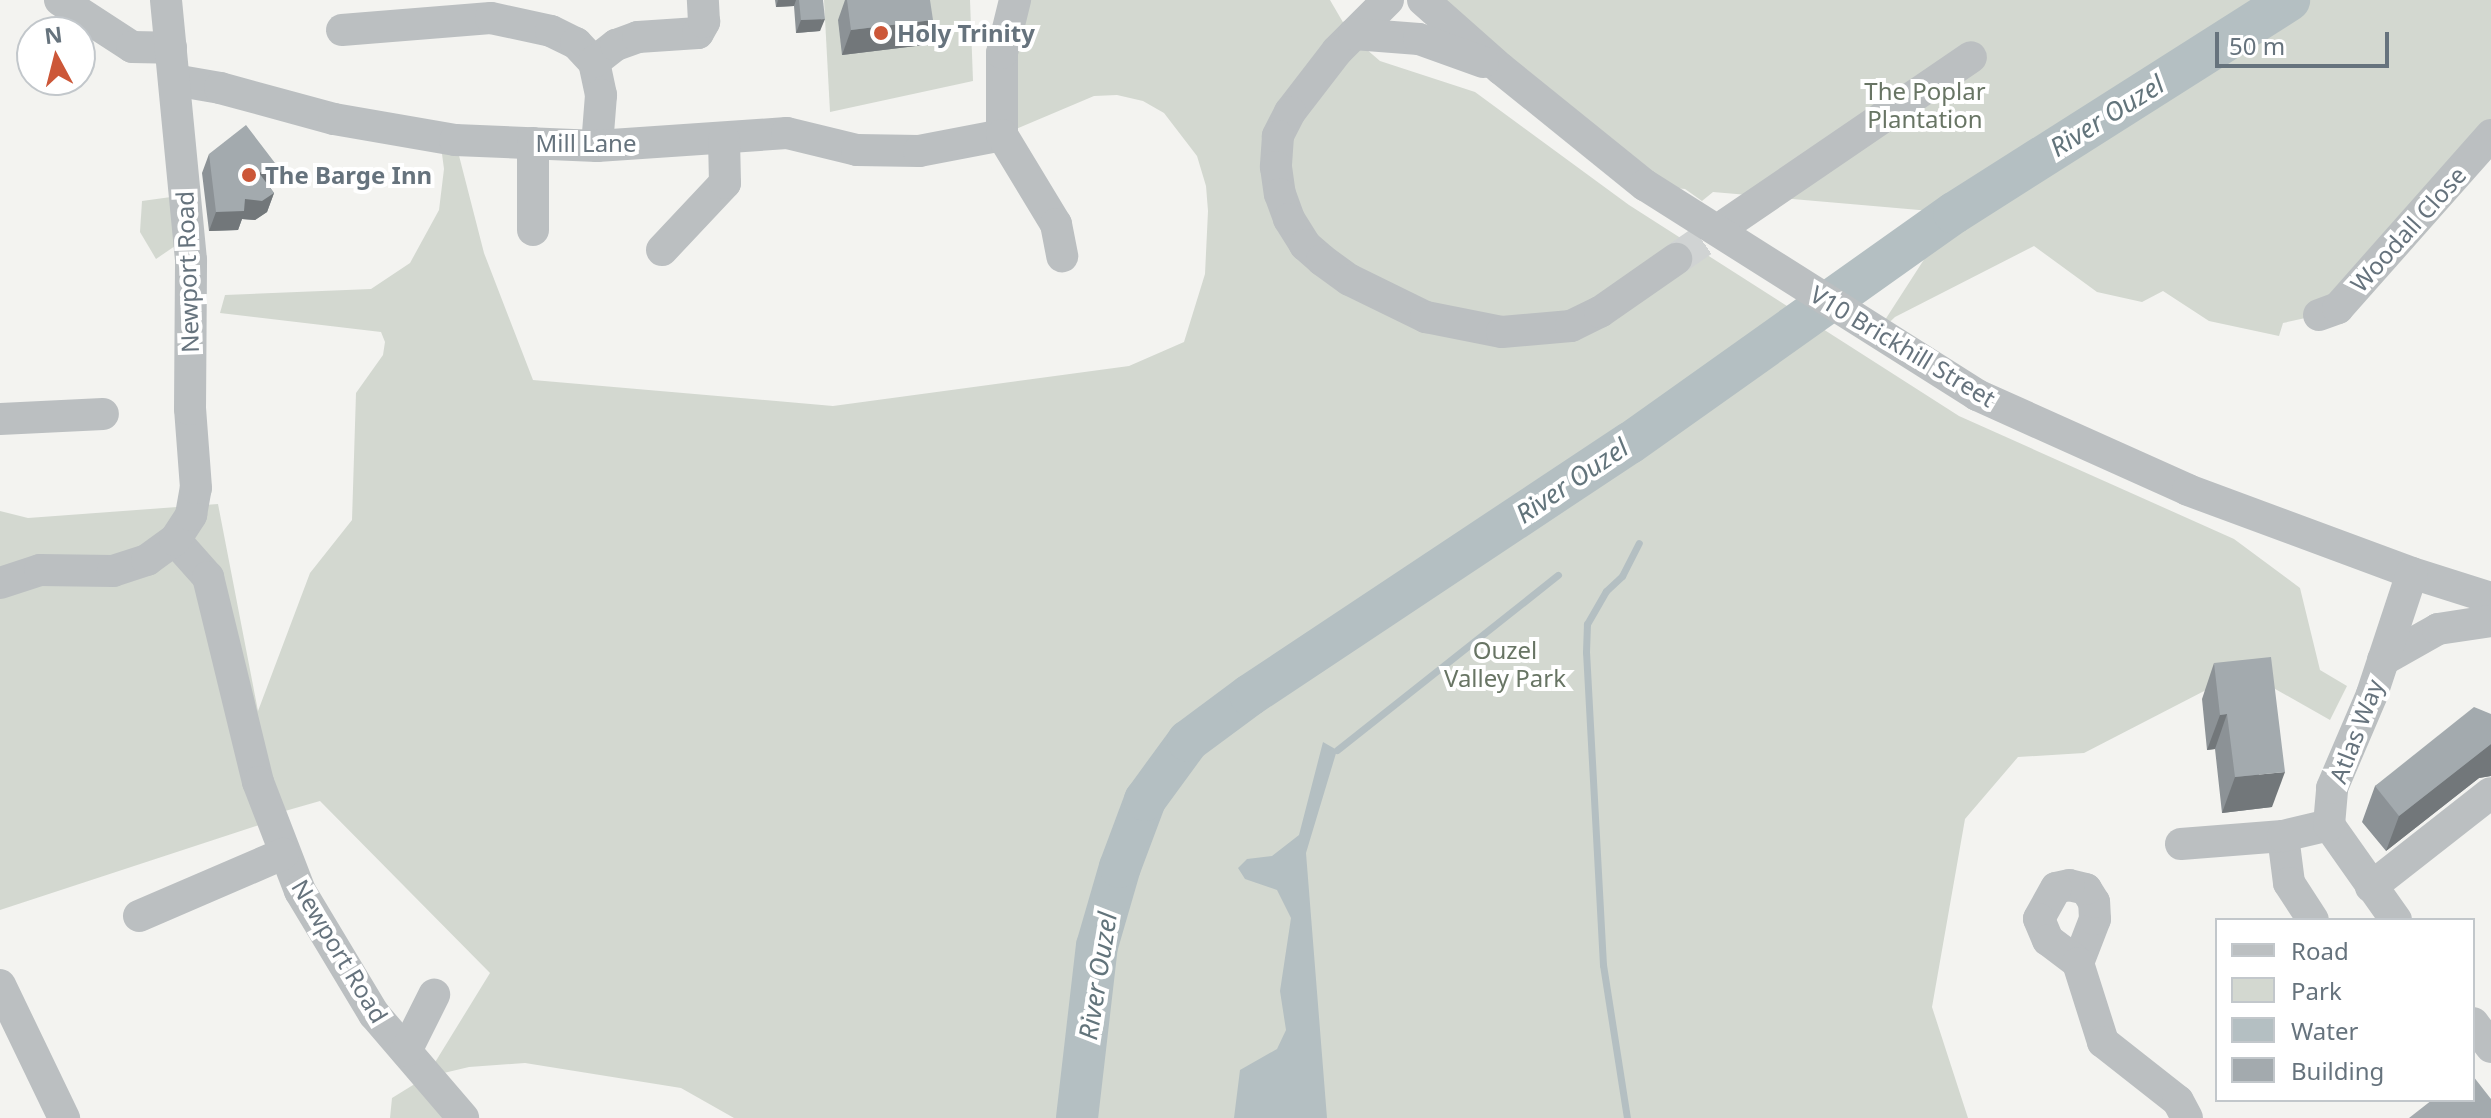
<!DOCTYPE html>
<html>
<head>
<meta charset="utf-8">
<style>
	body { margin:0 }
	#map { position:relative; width:2491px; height:1118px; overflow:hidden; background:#f3f3f0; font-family:"Noto Sans",sans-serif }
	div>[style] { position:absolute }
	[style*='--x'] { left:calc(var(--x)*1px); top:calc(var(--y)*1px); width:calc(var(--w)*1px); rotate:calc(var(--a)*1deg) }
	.green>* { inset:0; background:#d3d8d0 }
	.water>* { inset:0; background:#b4bfc2 }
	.stream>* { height:7px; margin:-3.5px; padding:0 3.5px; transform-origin:3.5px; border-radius:3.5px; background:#b4bfc2 }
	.river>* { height:42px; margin:-21px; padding:0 21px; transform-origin:21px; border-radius:21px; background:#b4bfc2 }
	.minor-tunnel>* { height:32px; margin-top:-16px; transform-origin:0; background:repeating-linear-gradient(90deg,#d0d3d3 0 32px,transparent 0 48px) }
	.minor>* { height:32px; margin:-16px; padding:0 16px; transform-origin:16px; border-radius:16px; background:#bbbfc1 }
	.minor-bridge>* { height:32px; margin:-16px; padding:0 16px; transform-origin:16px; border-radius:16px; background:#bbbfc1 }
	.wall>* { inset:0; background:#8c9296 }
	.shaded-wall>* { inset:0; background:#72777a }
	.building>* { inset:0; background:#a3aaae }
	.dots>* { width:22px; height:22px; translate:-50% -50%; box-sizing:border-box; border:4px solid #fff; border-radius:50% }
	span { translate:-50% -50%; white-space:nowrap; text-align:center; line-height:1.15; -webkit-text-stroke:8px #fff; paint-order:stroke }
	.poi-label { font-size:24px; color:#66737d; font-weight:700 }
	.left { translate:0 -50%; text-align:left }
	.park-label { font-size:24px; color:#687564 }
	.street-label { font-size:24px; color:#66737d }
	.water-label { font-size:26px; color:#62747b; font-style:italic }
	.legend { position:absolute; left:2215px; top:918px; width:260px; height:184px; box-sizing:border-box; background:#fff; border:2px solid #c2c7cb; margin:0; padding:10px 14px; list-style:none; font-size:24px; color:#66737d }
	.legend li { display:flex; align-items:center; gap:16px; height:40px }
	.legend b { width:40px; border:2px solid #c2c7cb }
	.north { position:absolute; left:16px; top:16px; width:80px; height:80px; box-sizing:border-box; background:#fff; border:2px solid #c2c7cb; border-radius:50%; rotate:353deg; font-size:22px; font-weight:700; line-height:32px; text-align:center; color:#66737d }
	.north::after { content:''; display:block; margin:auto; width:28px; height:36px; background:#cc5738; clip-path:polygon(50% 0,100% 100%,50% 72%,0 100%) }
	.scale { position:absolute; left:2215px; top:32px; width:174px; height:36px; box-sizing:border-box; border:4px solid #66737d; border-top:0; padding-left:10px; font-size:24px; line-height:28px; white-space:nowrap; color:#66737d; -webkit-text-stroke:6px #fff; paint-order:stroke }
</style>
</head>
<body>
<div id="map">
	<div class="green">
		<i style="clip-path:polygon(824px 0,970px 0,973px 81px,830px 112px)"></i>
		<i style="clip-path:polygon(1015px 0,1330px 0,1351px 36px,1380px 61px,1475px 92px,1629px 205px,1959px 416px,2234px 539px,2300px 588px,2320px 670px,2347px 686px,2330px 720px,2231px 664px,2210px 688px,2084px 753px,2018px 757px,1965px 819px,1932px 1007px,1968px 1118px,734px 1118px,681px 1088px,525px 1063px,469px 1067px,427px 1077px,463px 1118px,390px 1118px,392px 1098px,426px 1077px,490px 973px,320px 801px,278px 813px,262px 824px,0 910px,0 511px,28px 518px,218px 504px,258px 711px,310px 573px,352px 520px,356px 393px,383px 355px,385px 342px,381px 332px,220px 313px,225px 295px,371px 289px,410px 263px,439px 210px,444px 169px,440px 139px,455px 140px,484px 253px,533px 380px,833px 406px,1129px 366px,1184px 342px,1205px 274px,1208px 211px,1206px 186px,1197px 156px,1164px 113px,1143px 101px,1117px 95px,1094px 96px,1002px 135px)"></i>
		<i style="clip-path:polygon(1423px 0,2491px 0,2491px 135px,2319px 315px,2283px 323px,2279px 336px,2209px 321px,2163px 291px,2142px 302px,2097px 292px,2034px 246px,1895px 317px,1874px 337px,1954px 213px,1713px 192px,1702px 201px,1685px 189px,1645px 185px)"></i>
		<i style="clip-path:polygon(171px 197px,175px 246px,156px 259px,140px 232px,142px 201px)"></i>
	</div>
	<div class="water">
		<i style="clip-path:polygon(1323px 742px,1337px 750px,1306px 853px,1327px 1118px,1234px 1118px,1240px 1070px,1277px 1049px,1286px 1030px,1280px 991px,1291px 918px,1277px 890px,1245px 879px,1238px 868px,1247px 859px,1272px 856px,1299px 835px)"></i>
	</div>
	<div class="stream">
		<i style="--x:1337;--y:750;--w:282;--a:-38.4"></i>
		<i style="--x:1627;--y:1118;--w:155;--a:-98.9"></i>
		<i style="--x:1603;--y:965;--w:313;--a:-93.1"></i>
		<i style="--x:1586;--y:652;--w:28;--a:-88"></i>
		<i style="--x:1587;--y:624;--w:38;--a:-60"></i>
		<i style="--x:1606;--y:591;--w:22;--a:-43"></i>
		<i style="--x:1622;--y:576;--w:37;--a:-63"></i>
	</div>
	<div class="river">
		<i style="--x:1077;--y:1118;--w:173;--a:-83.4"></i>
		<i style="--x:1097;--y:946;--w:82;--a:-73.8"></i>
		<i style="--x:1120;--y:867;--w:72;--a:-69.5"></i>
		<i style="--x:1145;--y:800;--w:73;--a:-53.9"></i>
		<i style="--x:1188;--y:741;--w:77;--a:-36.6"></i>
		<i style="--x:1250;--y:695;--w:456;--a:-33.6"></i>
		<i style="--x:1630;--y:443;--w:397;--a:-35.4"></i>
		<i style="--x:1954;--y:213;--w:397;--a:-32.4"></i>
	</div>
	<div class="minor-tunnel">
		<i style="--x:1676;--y:259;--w:63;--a:-34.7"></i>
	</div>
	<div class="minor">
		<i style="--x:60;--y:0;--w:86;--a:33.1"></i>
		<i style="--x:132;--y:47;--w:39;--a:1"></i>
		<i style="--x:1388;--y:0;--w:72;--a:135"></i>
		<i style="--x:1337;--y:51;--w:77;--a:127.6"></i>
		<i style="--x:1290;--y:112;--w:27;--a:117"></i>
		<i style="--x:1278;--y:136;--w:31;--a:94"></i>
		<i style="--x:1276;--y:167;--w:27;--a:82"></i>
		<i style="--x:1280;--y:194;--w:27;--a:70"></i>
		<i style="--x:1289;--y:219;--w:31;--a:58"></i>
		<i style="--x:1305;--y:245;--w:23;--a:41"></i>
		<i style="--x:1322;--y:260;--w:34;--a:36"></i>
		<i style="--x:1350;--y:280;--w:85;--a:26"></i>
		<i style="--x:1426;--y:317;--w:77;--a:11.2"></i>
		<i style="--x:1502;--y:332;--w:69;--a:-5"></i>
		<i style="--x:1571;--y:326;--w:32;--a:-26"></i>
		<i style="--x:1600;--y:312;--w:93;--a:-34.9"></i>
		<i style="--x:1423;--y:0;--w:104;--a:41.5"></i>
		<i style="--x:1501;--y:69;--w:185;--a:38.9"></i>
		<i style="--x:342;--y:30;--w:149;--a:-4.6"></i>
		<i style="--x:491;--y:18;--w:61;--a:12.2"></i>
		<i style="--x:551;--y:31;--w:28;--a:26"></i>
		<i style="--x:576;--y:43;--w:26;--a:47"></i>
		<i style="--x:594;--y:62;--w:34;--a:78"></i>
		<i style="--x:601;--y:95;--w:51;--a:94.5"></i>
		<i style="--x:1354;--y:34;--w:65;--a:4.4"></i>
		<i style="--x:1419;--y:39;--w:68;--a:19.8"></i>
		<i style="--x:594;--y:62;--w:28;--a:-38"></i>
		<i style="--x:616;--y:45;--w:23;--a:-20"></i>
		<i style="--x:638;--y:37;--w:60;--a:-3.8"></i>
		<i style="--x:698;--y:33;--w:13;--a:-61"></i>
		<i style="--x:704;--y:22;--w:22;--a:-93"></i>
		<i style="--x:174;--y:80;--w:47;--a:9.9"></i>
		<i style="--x:220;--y:88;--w:118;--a:15.2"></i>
		<i style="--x:334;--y:119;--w:123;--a:9.8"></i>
		<i style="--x:455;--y:140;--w:142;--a:2.4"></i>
		<i style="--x:597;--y:146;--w:190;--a:-3.9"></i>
		<i style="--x:787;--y:133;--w:72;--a:13.7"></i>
		<i style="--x:857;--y:150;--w:62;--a:0.9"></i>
		<i style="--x:919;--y:151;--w:85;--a:-10.9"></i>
		<i style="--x:1002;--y:135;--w:82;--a:-90"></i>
		<i style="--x:1002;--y:53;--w:55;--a:-76.2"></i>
		<i style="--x:1002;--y:135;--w:104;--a:58.8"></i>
		<i style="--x:1056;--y:224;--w:33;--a:79"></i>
		<i style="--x:533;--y:143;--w:87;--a:90"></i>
		<i style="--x:1728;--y:223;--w:294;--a:-34.3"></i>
		<i style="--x:662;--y:250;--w:92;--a:-46.8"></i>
		<i style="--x:725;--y:183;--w:43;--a:-91.3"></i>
		<i style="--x:2319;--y:315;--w:20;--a:-20"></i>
		<i style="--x:2338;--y:308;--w:231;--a:-48.5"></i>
		<i style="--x:1977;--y:395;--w:231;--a:24.2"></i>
		<i style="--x:2188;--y:490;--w:239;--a:20.3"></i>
		<i style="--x:2412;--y:573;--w:83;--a:17.6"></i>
		<i style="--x:0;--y:419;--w:103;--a:-2.8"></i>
		<i style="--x:175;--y:540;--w:50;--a:48.3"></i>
		<i style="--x:208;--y:577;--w:211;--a:76.3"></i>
		<i style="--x:258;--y:782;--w:117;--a:68.9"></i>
		<i style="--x:300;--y:891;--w:144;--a:59"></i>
		<i style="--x:374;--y:1014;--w:137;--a:49.4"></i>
		<i style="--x:0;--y:583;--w:42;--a:-18"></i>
		<i style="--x:40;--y:570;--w:73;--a:0.8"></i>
		<i style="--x:113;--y:571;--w:36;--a:-18"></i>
		<i style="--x:147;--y:560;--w:34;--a:-36"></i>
		<i style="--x:175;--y:540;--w:30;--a:-57"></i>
		<i style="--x:191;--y:515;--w:27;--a:-80"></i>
		<i style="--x:196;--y:488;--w:79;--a:-94.3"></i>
		<i style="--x:190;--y:409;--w:149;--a:-89.6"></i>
		<i style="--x:191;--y:260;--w:261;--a:-95.5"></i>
		<i style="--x:2383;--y:660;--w:63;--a:-29.4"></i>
		<i style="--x:2438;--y:629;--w:54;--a:-8.6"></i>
		<i style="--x:2283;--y:836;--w:47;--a:82.7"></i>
		<i style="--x:2289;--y:883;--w:44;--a:57"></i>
		<i style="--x:2181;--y:844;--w:102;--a:-4.5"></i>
		<i style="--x:2283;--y:836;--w:47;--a:-13.4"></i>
		<i style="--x:2371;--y:887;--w:152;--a:-38.1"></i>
		<i style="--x:139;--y:916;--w:157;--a:-23.3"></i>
		<i style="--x:2396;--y:920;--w:116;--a:-125.2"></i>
		<i style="--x:2329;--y:825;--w:37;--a:-85"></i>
		<i style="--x:2332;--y:788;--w:102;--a:-66.9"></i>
		<i style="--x:2372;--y:694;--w:127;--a:-71.7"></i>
		<i style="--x:2078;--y:963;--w:47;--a:-68.9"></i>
		<i style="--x:2095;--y:919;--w:17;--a:-93"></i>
		<i style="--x:2094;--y:902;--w:15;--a:-122"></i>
		<i style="--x:2086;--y:889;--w:17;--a:-167"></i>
		<i style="--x:2069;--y:885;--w:13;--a:167"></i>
		<i style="--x:2056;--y:888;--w:35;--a:119"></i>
		<i style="--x:2039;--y:919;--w:23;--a:67"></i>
		<i style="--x:2048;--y:940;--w:38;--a:37"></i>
		<i style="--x:2078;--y:963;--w:83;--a:72.4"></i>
		<i style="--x:2103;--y:1042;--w:95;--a:38.2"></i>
		<i style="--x:2178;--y:1101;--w:19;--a:62"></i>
		<i style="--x:0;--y:985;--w:148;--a:64.3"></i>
		<i style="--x:2473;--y:1023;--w:30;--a:53"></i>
		<i style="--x:406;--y:1051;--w:63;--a:-63.4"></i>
	</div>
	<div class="minor-bridge">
		<i style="--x:1645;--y:185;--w:393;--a:32.3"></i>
	</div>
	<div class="wall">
		<i style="clip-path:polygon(775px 0,823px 0,820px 31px,796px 33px,794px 6px,776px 7px)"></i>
		<i style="clip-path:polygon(845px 0,930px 0,924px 45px,842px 55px,838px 20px)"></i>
		<i style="clip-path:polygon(209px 154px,268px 182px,267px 183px,274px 193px,267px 212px,255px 220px,242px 219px,238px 230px,209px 231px,202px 173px)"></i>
		<i style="clip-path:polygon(2214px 663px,2272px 807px,2222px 813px,2215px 749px,2207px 750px,2202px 699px)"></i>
		<i style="clip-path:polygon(2491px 714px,2491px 776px,2479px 778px,2386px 851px,2362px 822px,2375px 786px)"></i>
	</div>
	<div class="shaded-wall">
		<i style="clip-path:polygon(778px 0,796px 0,794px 6px,776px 7px)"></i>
		<i style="clip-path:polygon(825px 19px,820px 31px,796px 33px,801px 20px)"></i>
		<i style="clip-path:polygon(933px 20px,924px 45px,842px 55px,851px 30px)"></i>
		<i style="clip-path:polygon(275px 163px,268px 182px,252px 192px,259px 173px)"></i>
		<i style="clip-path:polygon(274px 193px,267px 212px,255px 220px,242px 219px,238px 230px,209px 231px,216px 212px,245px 199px)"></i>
		<i style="clip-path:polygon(2227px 714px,2215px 749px,2207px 750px,2220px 715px)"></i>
		<i style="clip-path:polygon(2491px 744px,2491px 776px,2479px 778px,2386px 851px,2399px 816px)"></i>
		<i style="clip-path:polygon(2285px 772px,2272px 807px,2222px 813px,2235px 777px)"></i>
	</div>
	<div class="building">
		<i style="clip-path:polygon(799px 0,823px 0,825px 19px,801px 20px)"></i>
		<i style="clip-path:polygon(847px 0,930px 0,933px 20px,851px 30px)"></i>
		<i style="clip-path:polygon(246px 125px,275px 163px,259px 173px,274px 193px,262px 201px,245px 199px,244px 211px,216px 212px,209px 154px)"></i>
		<i style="clip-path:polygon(2271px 657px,2285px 772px,2235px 777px,2227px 714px,2220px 715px,2214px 663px)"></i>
		<i style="clip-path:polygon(2474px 707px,2491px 714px,2491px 744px,2399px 816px,2375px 786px)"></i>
		<i style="clip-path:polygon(2473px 1076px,2491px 1099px,2491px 1118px,2409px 1118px,2432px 1100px,2473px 1100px)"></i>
	</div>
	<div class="dots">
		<i style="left:881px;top:33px;background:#cc5738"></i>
		<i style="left:249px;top:175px;background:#cc5738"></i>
	</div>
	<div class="poi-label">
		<span class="left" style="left:897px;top:33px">Holy Trinity</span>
		<span class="left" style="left:265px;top:175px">The Barge Inn</span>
	</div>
	<div class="park-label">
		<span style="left:1925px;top:105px">The Poplar<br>Plantation</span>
		<span style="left:1505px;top:664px">Ouzel<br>Valley Park</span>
	</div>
	<div class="street-label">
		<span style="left:586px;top:143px">Mill Lane</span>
		<span style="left:2408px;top:229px;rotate:-48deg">Woodall Close</span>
		<span style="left:187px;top:272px;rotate:-92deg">Newport Road</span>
		<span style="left:1903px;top:346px;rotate:31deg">V10 Brickhill Street</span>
		<span style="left:2356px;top:731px;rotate:-69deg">Atlas Way</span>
		<span style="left:340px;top:951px;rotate:59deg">Newport Road</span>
	</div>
	<div class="water-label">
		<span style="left:2107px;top:116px;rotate:-32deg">River Ouzel</span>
		<span style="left:1572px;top:481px;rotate:-34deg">River Ouzel</span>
		<span style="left:1098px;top:976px;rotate:-81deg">River Ouzel</span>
	</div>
	<ul class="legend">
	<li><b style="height:10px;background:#bbbfc1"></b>Road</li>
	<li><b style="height:22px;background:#d3d8d0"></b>Park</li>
	<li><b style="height:22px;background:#b4bfc2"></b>Water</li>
	<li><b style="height:22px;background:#a3aaae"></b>Building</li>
	</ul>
	<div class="north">N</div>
	<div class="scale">50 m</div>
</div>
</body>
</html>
